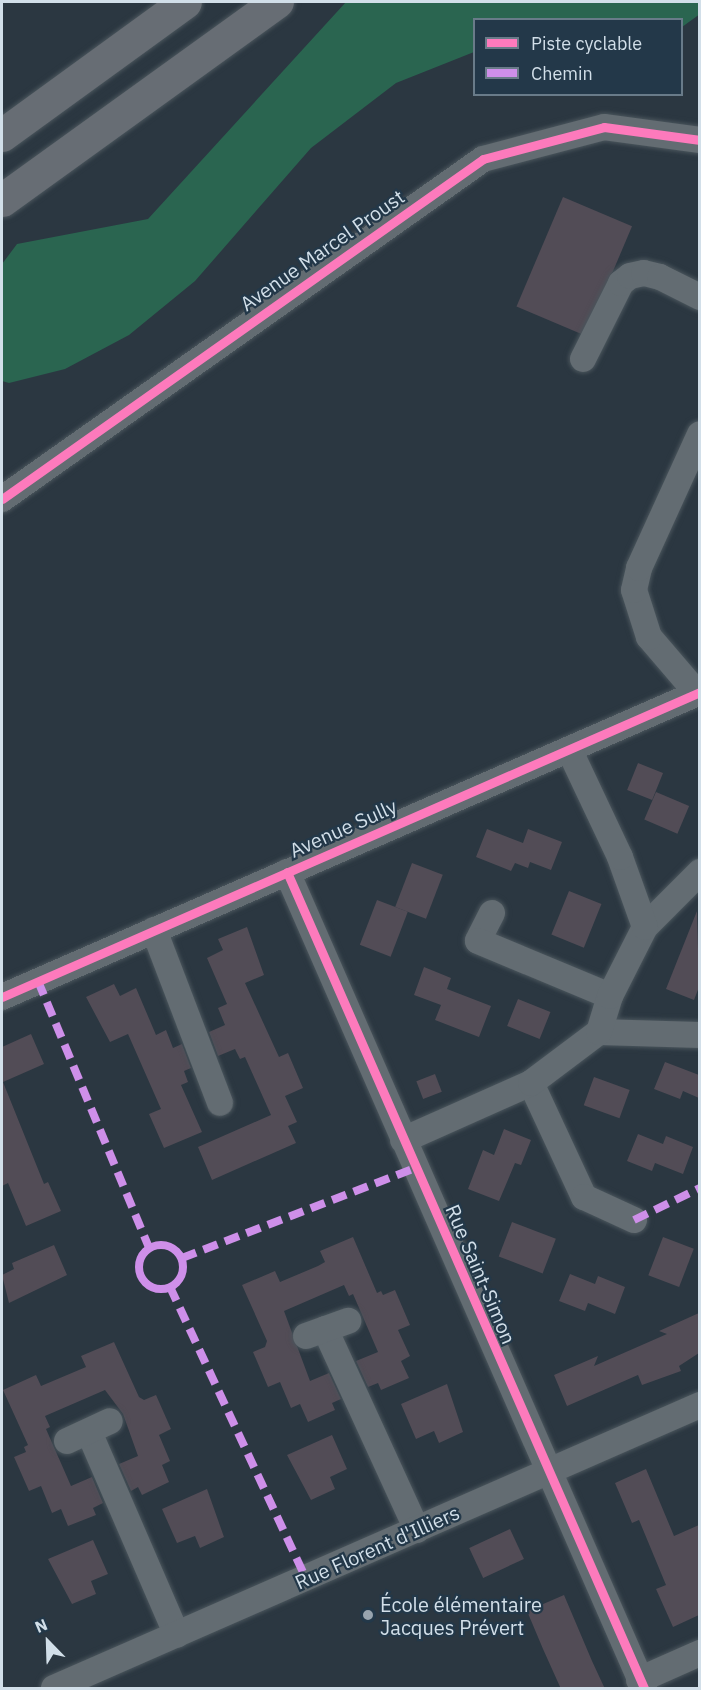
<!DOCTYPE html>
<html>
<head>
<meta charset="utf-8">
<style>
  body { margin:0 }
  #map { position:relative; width:701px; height:1690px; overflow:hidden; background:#2b3741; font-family:"IBM Plex Sans",sans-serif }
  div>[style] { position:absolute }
  .green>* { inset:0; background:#2a6550 }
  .building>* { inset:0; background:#524c56; transform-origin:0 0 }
  .roads { filter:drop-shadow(0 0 2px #4a555c) drop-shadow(0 0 2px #4a555c) }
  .street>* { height:26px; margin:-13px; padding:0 13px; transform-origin:13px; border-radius:13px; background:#636c72 }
  .secondary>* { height:33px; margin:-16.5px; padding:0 16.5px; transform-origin:16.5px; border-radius:16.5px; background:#676d74 }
  .quiet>* { height:8px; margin-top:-4px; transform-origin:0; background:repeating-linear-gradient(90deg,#ce8fe9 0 15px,transparent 0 23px) }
  .quiet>.ring { margin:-4px; padding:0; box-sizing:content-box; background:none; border:8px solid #ce8fe9; border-radius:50% }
  .cycleway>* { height:9px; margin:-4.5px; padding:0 4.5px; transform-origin:4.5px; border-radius:4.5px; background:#fd7abc }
  .dots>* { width:16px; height:16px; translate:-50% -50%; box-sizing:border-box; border:3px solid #233849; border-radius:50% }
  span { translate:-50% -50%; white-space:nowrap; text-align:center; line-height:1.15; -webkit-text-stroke:4.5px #233849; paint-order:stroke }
  .street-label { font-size:20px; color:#d2dfe9 }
  .poi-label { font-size:20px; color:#d2dfe9 }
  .left { translate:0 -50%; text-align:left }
  .frame { position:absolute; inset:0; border:3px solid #d2dfe9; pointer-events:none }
  .legend { position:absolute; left:473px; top:18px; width:210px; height:78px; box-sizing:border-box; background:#233849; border:2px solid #697b89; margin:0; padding:8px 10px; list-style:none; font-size:18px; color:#d2dfe9 }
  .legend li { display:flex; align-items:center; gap:12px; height:30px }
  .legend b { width:30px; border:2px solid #697b89 }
  .north { position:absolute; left:18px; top:1612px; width:60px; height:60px; -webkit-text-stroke:4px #233849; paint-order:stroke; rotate:337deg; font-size:16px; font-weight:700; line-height:24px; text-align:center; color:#d2dfe9 }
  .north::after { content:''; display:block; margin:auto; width:21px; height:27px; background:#d2dfe9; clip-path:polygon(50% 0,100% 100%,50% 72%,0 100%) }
</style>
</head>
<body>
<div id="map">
  <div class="green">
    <i style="clip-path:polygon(346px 2px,699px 2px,700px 14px,682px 27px,682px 20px,474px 20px,474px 52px,396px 83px,311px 148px,195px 281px,129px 335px,65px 369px,9px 383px,2px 381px,2px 264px,17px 244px,148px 219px)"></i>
  </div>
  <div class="building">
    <i style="left:563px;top:197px;width:75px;height:119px;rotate:23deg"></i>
    <i style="left:638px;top:763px;width:27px;height:29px;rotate:22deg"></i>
    <i style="left:656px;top:792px;width:36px;height:30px;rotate:23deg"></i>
    <i style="clip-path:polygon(487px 829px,523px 843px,528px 829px,562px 842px,551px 870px,530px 862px,528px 868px,515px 863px,511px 871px,476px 857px)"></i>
    <i style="left:412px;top:863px;width:33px;height:47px;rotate:21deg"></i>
    <i style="left:569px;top:891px;width:35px;height:47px;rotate:22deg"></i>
    <i style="left:377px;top:900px;width:33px;height:48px;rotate:21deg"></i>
    <i style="clip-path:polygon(697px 911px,699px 987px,694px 1000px,666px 989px)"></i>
    <i style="clip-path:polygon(247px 927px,264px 975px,245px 983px,279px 1057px,288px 1053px,303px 1088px,285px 1096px,297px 1122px,288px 1126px,296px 1143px,212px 1180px,198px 1147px,271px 1115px,245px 1057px,240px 1059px,235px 1049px,218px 1056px,209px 1032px,225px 1025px,218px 1008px,227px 1004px,207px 958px,223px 950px,218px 939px)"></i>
    <i style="clip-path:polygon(424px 967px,451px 978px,447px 989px,491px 1006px,479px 1037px,435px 1020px,441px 1005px,414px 995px)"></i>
    <i style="clip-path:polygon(114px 984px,120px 996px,136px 988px,156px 1035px,166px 1030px,173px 1048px,182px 1044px,191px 1068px,184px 1071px,188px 1082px,181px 1085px,202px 1132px,164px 1148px,149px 1114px,161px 1109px,128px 1034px,110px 1042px,86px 997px)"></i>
    <i style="left:518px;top:999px;width:35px;height:29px;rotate:22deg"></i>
    <i style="clip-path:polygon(31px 1034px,44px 1064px,3px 1082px,44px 1184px,48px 1182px,61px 1211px,26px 1226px,8px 1183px,2px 1186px,2px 1047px)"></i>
    <i style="clip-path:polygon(665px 1062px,699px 1075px,699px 1098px,683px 1091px,680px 1099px,654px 1089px)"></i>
    <i style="left:435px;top:1074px;width:19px;height:20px;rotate:69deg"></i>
    <i style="left:594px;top:1077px;width:38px;height:30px;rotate:20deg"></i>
    <i style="clip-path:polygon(504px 1129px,531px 1140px,521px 1165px,515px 1163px,499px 1201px,468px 1189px,483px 1150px,494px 1155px)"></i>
    <i style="clip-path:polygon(638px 1134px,663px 1144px,666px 1136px,693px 1147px,683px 1174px,655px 1163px,652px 1171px,627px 1161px)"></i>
    <i style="left:512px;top:1222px;width:47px;height:37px;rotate:21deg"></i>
    <i style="clip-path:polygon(353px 1237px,377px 1293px,381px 1291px,383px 1295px,395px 1290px,410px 1325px,398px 1330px,410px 1356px,401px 1361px,409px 1378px,381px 1390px,378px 1383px,368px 1387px,356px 1361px,378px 1352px,353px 1294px,349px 1296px,344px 1285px,284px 1311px,310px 1381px,329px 1373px,341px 1399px,332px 1403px,335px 1410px,308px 1422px,300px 1404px,291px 1408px,280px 1382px,268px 1387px,253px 1352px,265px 1347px,267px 1341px,242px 1285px,275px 1271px,280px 1282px,318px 1266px,325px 1262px,320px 1251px)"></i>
    <i style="left:663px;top:1237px;width:33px;height:41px;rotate:21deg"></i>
    <i style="clip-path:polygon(54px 1245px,67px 1275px,9px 1303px,2px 1275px,14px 1269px,12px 1263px)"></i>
    <i style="clip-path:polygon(570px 1274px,595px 1284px,598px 1276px,625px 1287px,615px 1314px,588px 1303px,585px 1311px,559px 1301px)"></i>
    <i style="clip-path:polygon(699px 1313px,699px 1353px,679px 1366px,681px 1371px,642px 1385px,638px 1375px,567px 1406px,554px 1375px,598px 1356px,594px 1366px,667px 1334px,659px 1331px)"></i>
    <i style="clip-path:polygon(114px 1342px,139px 1397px,144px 1400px,156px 1395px,171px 1429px,159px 1435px,170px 1461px,162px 1465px,169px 1482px,142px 1495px,138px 1487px,131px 1491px,119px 1464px,138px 1456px,123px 1414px,105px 1390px,45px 1416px,50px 1427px,46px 1429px,71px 1486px,92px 1477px,103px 1503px,93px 1508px,96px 1515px,68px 1526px,61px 1509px,52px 1513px,41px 1486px,29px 1491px,14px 1457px,26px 1452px,24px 1447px,28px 1445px,3px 1390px,36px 1375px,41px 1386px,86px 1367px,81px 1356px)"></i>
    <i style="clip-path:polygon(447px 1384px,463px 1432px,439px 1443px,434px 1431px,416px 1439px,401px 1404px)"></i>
    <i style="clip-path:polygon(332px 1435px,347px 1469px,330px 1477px,335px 1489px,311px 1500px,287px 1455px)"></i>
    <i style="clip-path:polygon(646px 1469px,674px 1536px,699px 1525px,699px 1615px,673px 1627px,656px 1589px,666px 1585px,639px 1520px,632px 1523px,615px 1483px)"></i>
    <i style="clip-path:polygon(207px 1489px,224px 1537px,200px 1548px,195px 1536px,177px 1543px,162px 1509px)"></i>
    <i style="left:510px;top:1529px;width:33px;height:45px;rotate:65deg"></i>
    <i style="clip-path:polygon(93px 1540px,108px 1574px,91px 1581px,96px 1594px,72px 1604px,48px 1559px)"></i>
    <i style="clip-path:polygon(564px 1595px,592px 1661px,605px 1689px,561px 1689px,543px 1649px,527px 1611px)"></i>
  </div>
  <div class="roads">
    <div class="street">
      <i style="left:583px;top:359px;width:85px;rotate:-63.4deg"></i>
      <i style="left:621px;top:283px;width:11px;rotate:-38deg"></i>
      <i style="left:630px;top:276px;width:14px;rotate:-12deg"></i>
      <i style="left:644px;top:273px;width:16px;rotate:14deg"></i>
      <i style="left:660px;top:277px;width:45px;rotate:26.6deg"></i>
      <i style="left:2px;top:499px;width:589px;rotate:-35.25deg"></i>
      <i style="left:483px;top:159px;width:125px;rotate:-14.8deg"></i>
      <i style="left:604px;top:127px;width:97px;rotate:7.7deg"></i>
      <i style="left:697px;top:693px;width:74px;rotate:-130.6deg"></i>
      <i style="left:649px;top:637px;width:49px;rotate:-107.7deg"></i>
      <i style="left:634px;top:590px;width:23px;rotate:-77deg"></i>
      <i style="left:639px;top:568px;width:147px;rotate:-65.5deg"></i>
      <i style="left:287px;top:872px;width:891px;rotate:66.37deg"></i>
      <i style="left:492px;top:913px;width:31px;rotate:117deg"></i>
      <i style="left:478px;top:941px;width:143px;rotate:22.6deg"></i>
      <i style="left:645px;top:927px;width:78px;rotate:-45deg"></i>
      <i style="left:154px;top:930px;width:185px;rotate:69.1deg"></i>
      <i style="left:2px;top:997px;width:762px;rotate:-23.6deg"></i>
      <i style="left:599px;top:1032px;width:101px;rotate:1.7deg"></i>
      <i style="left:531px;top:1083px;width:126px;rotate:65.1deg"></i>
      <i style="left:584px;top:1197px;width:55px;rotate:24.7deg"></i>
      <i style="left:403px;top:1140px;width:140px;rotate:-24deg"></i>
      <i style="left:531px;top:1083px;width:85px;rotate:-36.9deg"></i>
      <i style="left:599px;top:1032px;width:38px;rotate:-73deg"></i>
      <i style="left:610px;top:996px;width:77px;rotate:-63.1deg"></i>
      <i style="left:645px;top:927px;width:74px;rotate:-109.7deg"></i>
      <i style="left:620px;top:857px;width:119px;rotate:-115.3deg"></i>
      <i style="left:325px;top:1329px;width:221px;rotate:65.4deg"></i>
      <i style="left:306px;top:1336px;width:45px;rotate:-19.7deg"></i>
      <i style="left:89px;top:1432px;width:221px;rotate:66.6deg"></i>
      <i style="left:67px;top:1441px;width:47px;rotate:-24.9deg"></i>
      <i style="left:639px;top:1680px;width:67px;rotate:-23.9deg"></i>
      <i style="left:54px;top:1688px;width:705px;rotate:-23.66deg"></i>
    </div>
    <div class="secondary">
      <i style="left:2px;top:135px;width:226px;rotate:-36deg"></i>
      <i style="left:2px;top:200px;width:339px;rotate:-35.8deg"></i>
    </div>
  </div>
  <div class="quiet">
    <i style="left:38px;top:981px;width:289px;rotate:67.4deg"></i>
    <i style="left:634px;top:1220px;width:73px;rotate:-25.9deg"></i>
    <i class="ring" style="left:139px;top:1245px;width:36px;height:36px"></i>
    <i style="left:182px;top:1258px;width:250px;rotate:-21.1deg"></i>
    <i style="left:170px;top:1287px;width:321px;rotate:65deg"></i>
  </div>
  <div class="cycleway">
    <i style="left:2px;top:499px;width:589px;rotate:-35.25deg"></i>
    <i style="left:483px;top:159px;width:125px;rotate:-14.8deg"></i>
    <i style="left:604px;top:127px;width:97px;rotate:7.7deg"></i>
    <i style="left:287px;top:872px;width:891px;rotate:66.37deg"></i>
    <i style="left:2px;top:997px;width:762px;rotate:-23.6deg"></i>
  </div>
  <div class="dots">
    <i style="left:368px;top:1615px;background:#98a4ae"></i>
  </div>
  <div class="street-label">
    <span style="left:322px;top:250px;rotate:-35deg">Avenue Marcel Proust</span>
    <span style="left:343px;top:828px;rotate:-24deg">Avenue Sully</span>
    <span style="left:481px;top:1274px;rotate:67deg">Rue Saint-Simon</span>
    <span style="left:377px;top:1547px;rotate:-24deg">Rue Florent d'Illiers</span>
  </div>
  <div class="poi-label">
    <span class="left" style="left:380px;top:1616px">École élémentaire<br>Jacques Prévert</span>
  </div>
  <div class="frame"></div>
  <ul class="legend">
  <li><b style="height:8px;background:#fd7abc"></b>Piste cyclable</li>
  <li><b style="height:8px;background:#ce8fe9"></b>Chemin</li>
  </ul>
  <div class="north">N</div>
</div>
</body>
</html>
